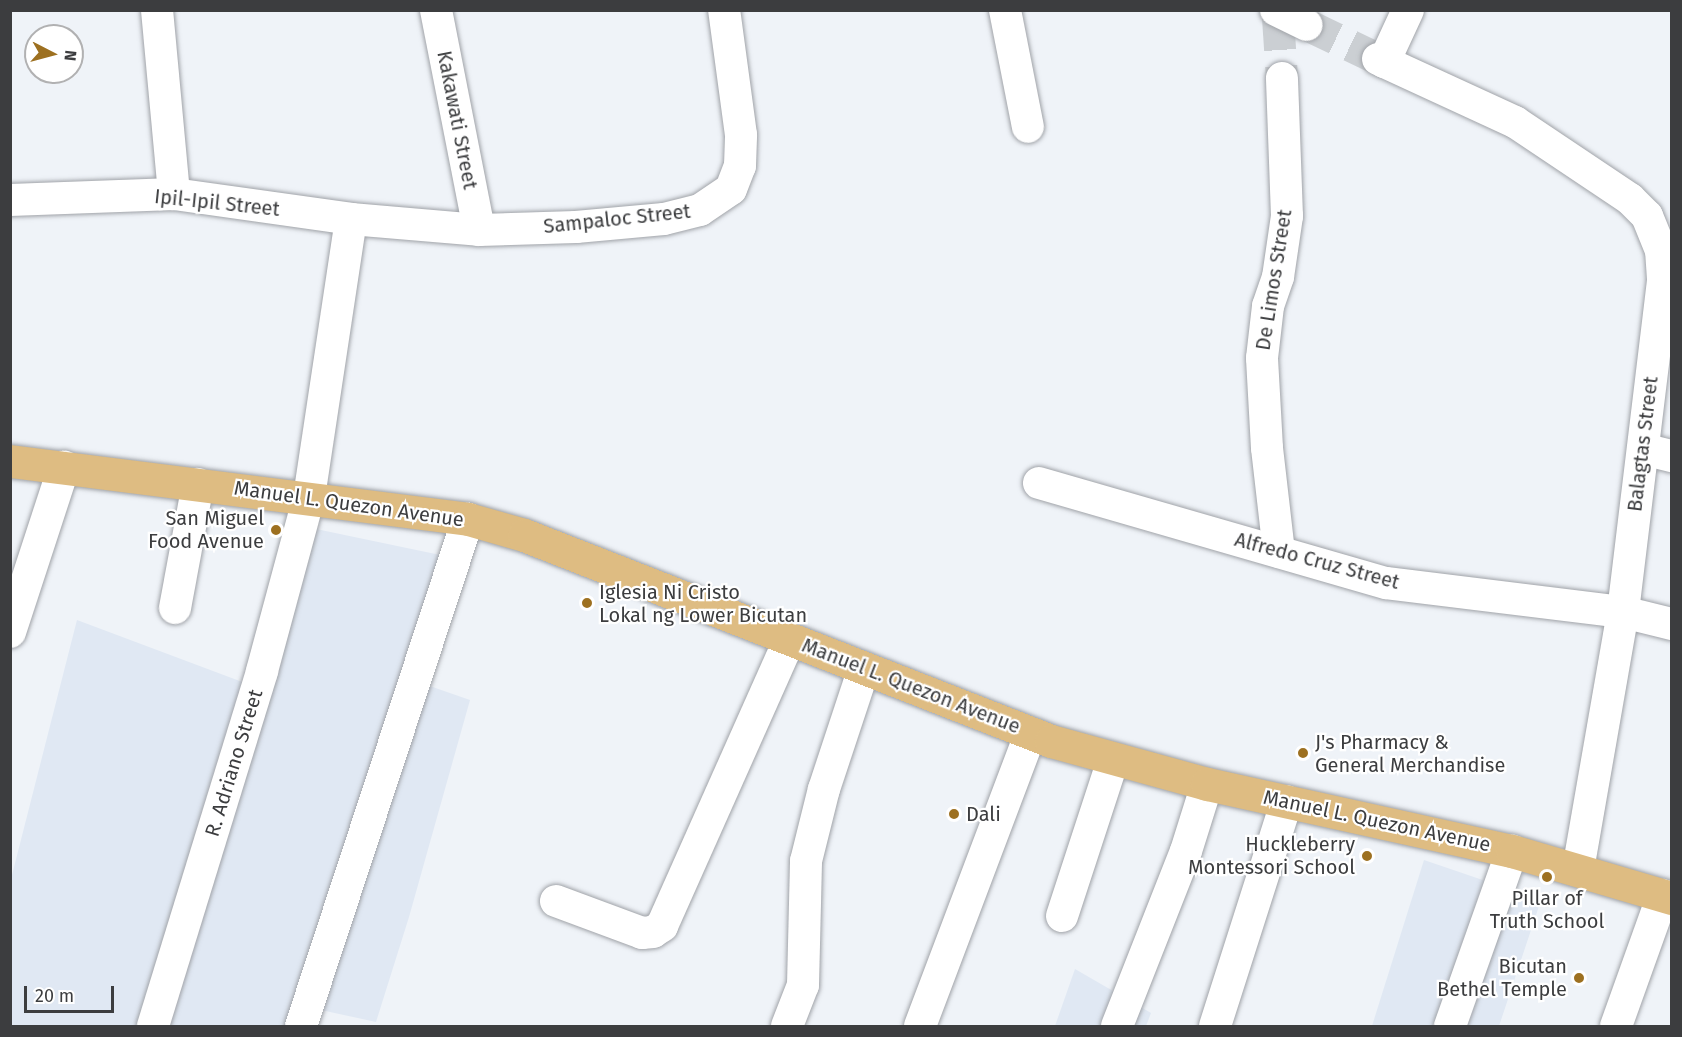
<!DOCTYPE html>
<html>
<head>
<meta charset="utf-8">
<style>
  body { margin:0 }
  #map { position:relative; width:1682px; height:1037px; overflow:hidden; background:#eff3f8; font-family:"Fira Sans",sans-serif }
  div>[style] { position:absolute }
  .built>* { inset:0; background:#e0e8f3 }
  .minor-tunnel>* { height:32px; margin-top:-16px; transform-origin:0; background:repeating-linear-gradient(90deg,#cbcfd3 0 32px,transparent 0 48px) }
  .roads { filter:drop-shadow(0 0 2px #a0a3a8) drop-shadow(0 0 2px #a0a3a8) }
  .minor>* { height:32px; margin:-16px; padding:0 16px; transform-origin:16px; border-radius:16px; background:#fff }
  .major>* { height:33px; margin:-16.5px; padding:0 16.5px; transform-origin:16.5px; border-radius:16.5px; background:#debc82 }
  .dots>* { width:16px; height:16px; translate:-50% -50%; box-sizing:border-box; border:3px solid #fff; border-radius:50% }
  span { translate:-50% -50%; white-space:nowrap; text-align:center; line-height:1.15; -webkit-text-stroke:4.5px #fff; paint-order:stroke }
  .street-label { font-size:20px; color:#3c3d3f }
  .poi-label { font-size:20px; color:#3c3d3f }
  .right { translate:-100% -50%; text-align:right }
  .left { translate:0 -50%; text-align:left }
  .frame { position:absolute; inset:0; border:12px solid #3c3d3f; pointer-events:none }
  .north { position:absolute; left:24px; top:24px; width:60px; height:60px; box-sizing:border-box; background:#fff; border:2px solid #b1b1b2; border-radius:50%; rotate:96deg; font-size:16px; font-weight:700; line-height:24px; text-align:center; color:#3c3d3f }
  .north::after { content:''; display:block; margin:auto; width:21px; height:27px; background:#9d7020; clip-path:polygon(50% 0,100% 100%,50% 72%,0 100%) }
  .scale { position:absolute; left:24px; top:986px; width:90px; height:27px; box-sizing:border-box; border:3px solid #3c3d3f; border-top:0; padding-left:8px; font-size:18px; line-height:21px; white-space:nowrap; color:#3c3d3f; -webkit-text-stroke:4px #fff; paint-order:stroke }
</style>
</head>
<body>
<div id="map">
  <div class="built">
    <i style="clip-path:polygon(316px 529px,469px 561px,424px 684px,470px 700px,409px 917px,376px 1022px,321px 1010px,315px 1026px,166px 1026px)"></i>
    <i style="clip-path:polygon(77px 620px,245px 683px,148px 1026px,11px 1026px,11px 879px)"></i>
    <i style="clip-path:polygon(1424px 860px,1541px 900px,1499px 1026px,1372px 1026px)"></i>
    <i style="clip-path:polygon(1075px 969px,1151px 1013px,1146px 1026px,1055px 1026px)"></i>
  </div>
  <div class="minor-tunnel">
    <i style="left:1278px;top:18px;width:60px;rotate:86.2deg"></i>
    <i style="left:1307px;top:25px;width:79px;rotate:25.6deg"></i>
  </div>
  <div class="roads">
    <div class="minor">
      <i style="left:157px;top:10px;width:185px;rotate:84.7deg"></i>
      <i style="left:436px;top:10px;width:224px;rotate:78.9deg"></i>
      <i style="left:1005px;top:10px;width:119px;rotate:78.9deg"></i>
      <i style="left:1276px;top:10px;width:34px;rotate:26deg"></i>
      <i style="left:1378px;top:59px;width:151px;rotate:24.7deg"></i>
      <i style="left:1515px;top:122px;width:138px;rotate:33.8deg"></i>
      <i style="left:1630px;top:199px;width:24px;rotate:45deg"></i>
      <i style="left:1647px;top:216px;width:37px;rotate:68deg"></i>
      <i style="left:1661px;top:250px;width:31px;rotate:86deg"></i>
      <i style="left:1663px;top:281px;width:333px;rotate:96.9deg"></i>
      <i style="left:1623px;top:612px;width:262px;rotate:99.9deg"></i>
      <i style="left:1384px;top:62px;width:57px;rotate:-65.2deg"></i>
      <i style="left:10px;top:200px;width:164px;rotate:-2.1deg"></i>
      <i style="left:174px;top:194px;width:179px;rotate:8deg"></i>
      <i style="left:351px;top:219px;width:128px;rotate:4.9deg"></i>
      <i style="left:479px;top:230px;width:97px;rotate:-1.8deg"></i>
      <i style="left:576px;top:227px;width:88px;rotate:-5.2deg"></i>
      <i style="left:664px;top:219px;width:37px;rotate:-14deg"></i>
      <i style="left:700px;top:210px;width:37px;rotate:-34deg"></i>
      <i style="left:731px;top:189px;width:25px;rotate:-69deg"></i>
      <i style="left:740px;top:166px;width:31px;rotate:-88deg"></i>
      <i style="left:741px;top:135px;width:126px;rotate:-97.7deg"></i>
      <i style="left:1643px;top:449px;width:30px;rotate:14deg"></i>
      <i style="left:1039px;top:483px;width:361px;rotate:16.1deg"></i>
      <i style="left:1386px;top:583px;width:239px;rotate:7deg"></i>
      <i style="left:1623px;top:612px;width:50px;rotate:13.8deg"></i>
      <i style="left:1279px;top:552px;width:105px;rotate:-96.6deg"></i>
      <i style="left:1267px;top:448px;width:90px;rotate:-93.2deg"></i>
      <i style="left:1262px;top:358px;width:52px;rotate:-83.4deg"></i>
      <i style="left:1268px;top:306px;width:31px;rotate:-71deg"></i>
      <i style="left:1278px;top:277px;width:62px;rotate:-81.6deg"></i>
      <i style="left:1287px;top:216px;width:138px;rotate:-92.1deg"></i>
      <i style="left:175px;top:608px;width:126px;rotate:-79.5deg"></i>
      <i style="left:10px;top:632px;width:174px;rotate:-71.9deg"></i>
      <i style="left:556px;top:901px;width:92px;rotate:20.4deg"></i>
      <i style="left:642px;top:933px;width:11px;rotate:-5deg"></i>
      <i style="left:653px;top:932px;width:11px;rotate:-34deg"></i>
      <i style="left:662px;top:926px;width:314px;rotate:-66deg"></i>
      <i style="left:1062px;top:916px;width:164px;rotate:-71.9deg"></i>
      <i style="left:153px;top:1026px;width:371px;rotate:-72.9deg"></i>
      <i style="left:262px;top:671px;width:180px;rotate:-74.9deg"></i>
      <i style="left:309px;top:497px;width:281px;rotate:-81.4deg"></i>
      <i style="left:301px;top:1026px;width:534px;rotate:-71.77deg"></i>
      <i style="left:787px;top:1026px;width:44px;rotate:-68.7deg"></i>
      <i style="left:803px;top:985px;width:124px;rotate:-88.6deg"></i>
      <i style="left:806px;top:861px;width:74px;rotate:-76deg"></i>
      <i style="left:824px;top:789px;width:127px;rotate:-71.7deg"></i>
      <i style="left:920px;top:1026px;width:313px;rotate:-69.3deg"></i>
      <i style="left:1117px;top:1026px;width:188px;rotate:-68.5deg"></i>
      <i style="left:1186px;top:851px;width:70px;rotate:-72.6deg"></i>
      <i style="left:1215px;top:1026px;width:236px;rotate:-72.3deg"></i>
      <i style="left:1450px;top:1026px;width:186px;rotate:-70.5deg"></i>
      <i style="left:1616px;top:1026px;width:139px;rotate:-70.3deg"></i>
    </div>
    <div class="major">
      <i style="left:10px;top:461px;width:462px;rotate:7.2deg"></i>
      <i style="left:468px;top:519px;width:58px;rotate:15.9deg"></i>
      <i style="left:524px;top:535px;width:566px;rotate:21.35deg"></i>
      <i style="left:1051px;top:741px;width:162px;rotate:15.4deg"></i>
      <i style="left:1207px;top:784px;width:312px;rotate:12.4deg"></i>
      <i style="left:1512px;top:851px;width:167px;rotate:16.4deg"></i>
    </div>
  </div>
  <div class="dots">
    <i style="left:276px;top:530px;background:#9d7020"></i>
    <i style="left:587px;top:603px;background:#9d7020"></i>
    <i style="left:1303px;top:753px;background:#9d7020"></i>
    <i style="left:954px;top:814px;background:#9d7020"></i>
    <i style="left:1367px;top:856px;background:#9d7020"></i>
    <i style="left:1547px;top:877px;background:#9d7020"></i>
    <i style="left:1579px;top:978px;background:#9d7020"></i>
  </div>
  <div class="street-label">
    <span style="left:457px;top:120px;rotate:79deg">Kakawati Street</span>
    <span style="left:217px;top:203px;rotate:6deg">Ipil-Ipil Street</span>
    <span style="left:617px;top:219px;rotate:-6deg">Sampaloc Street</span>
    <span style="left:1274px;top:280px;rotate:-81deg">De Limos Street</span>
    <span style="left:1643px;top:444px;rotate:-83deg">Balagtas Street</span>
    <span style="left:349px;top:504px;rotate:8deg">Manuel L. Quezon Avenue</span>
    <span style="left:1317px;top:561px;rotate:15deg">Alfredo Cruz Street</span>
    <span style="left:911px;top:686px;rotate:21deg">Manuel L. Quezon Avenue</span>
    <span style="left:234px;top:763px;rotate:-73deg">R. Adriano Street</span>
    <span style="left:1377px;top:821px;rotate:12deg">Manuel L. Quezon Avenue</span>
  </div>
  <div class="poi-label">
    <span class="right" style="left:264px;top:530px">San Miguel<br>Food Avenue</span>
    <span class="left" style="left:599px;top:604px">Iglesia Ni Cristo<br>Lokal ng Lower Bicutan</span>
    <span class="left" style="left:1315px;top:754px">J's Pharmacy &amp;<br>General Merchandise</span>
    <span class="left" style="left:966px;top:814px">Dali</span>
    <span class="right" style="left:1355px;top:856px">Huckleberry<br>Montessori School</span>
    <span style="left:1547px;top:910px">Pillar of<br>Truth School</span>
    <span class="right" style="left:1567px;top:978px">Bicutan<br>Bethel Temple</span>
  </div>
  <div class="frame"></div>
  <div class="north">N</div>
  <div class="scale">20 m</div>
</div>
</body>
</html>
